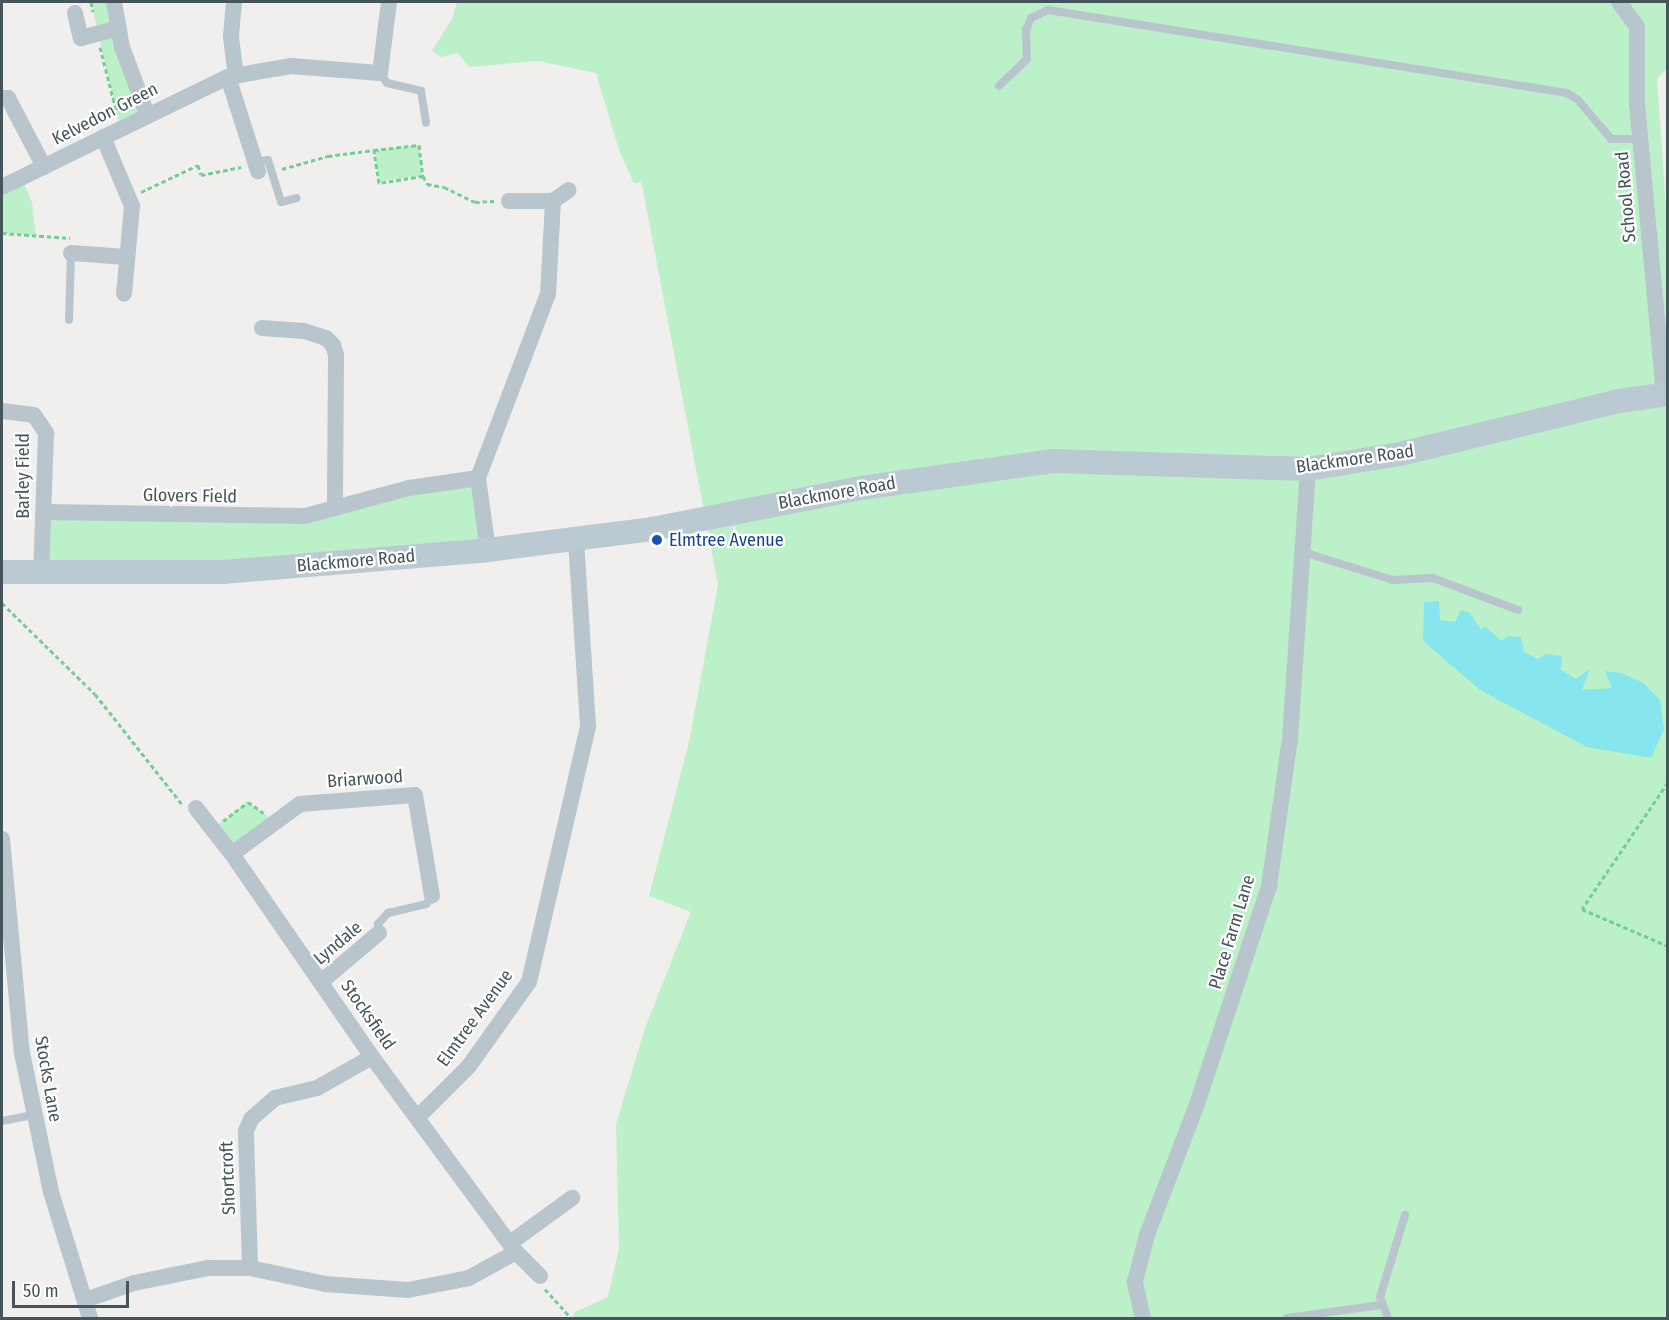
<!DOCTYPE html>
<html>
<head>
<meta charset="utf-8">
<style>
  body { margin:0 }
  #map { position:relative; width:1669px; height:1320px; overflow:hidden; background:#f1eeee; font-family:"Fira Sans Condensed",sans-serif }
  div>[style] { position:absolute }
  .green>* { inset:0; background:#bbf0c9; transform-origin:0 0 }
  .water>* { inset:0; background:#87e5ed }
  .path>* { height:3px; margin-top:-1.5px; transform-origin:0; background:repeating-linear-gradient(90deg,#73ce95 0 4.5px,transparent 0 7.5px) }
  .lane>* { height:8px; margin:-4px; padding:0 4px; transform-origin:4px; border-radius:4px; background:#b9c5cc }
  .street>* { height:16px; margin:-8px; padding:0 8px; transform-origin:8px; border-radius:8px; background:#b9c5cc }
  .secondary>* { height:24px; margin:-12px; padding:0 12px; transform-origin:12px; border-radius:12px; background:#bbc9d3 }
  .dots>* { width:16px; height:16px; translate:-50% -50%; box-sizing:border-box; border:3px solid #fff; border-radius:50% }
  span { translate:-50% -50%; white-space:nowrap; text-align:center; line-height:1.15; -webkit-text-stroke:4.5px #fff; paint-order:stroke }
  .street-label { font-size:18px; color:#46545c }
  .transit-label { font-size:18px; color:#164399 }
  .left { translate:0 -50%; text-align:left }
  .frame { position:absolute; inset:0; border:3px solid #46545c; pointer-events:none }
  .scale { position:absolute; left:12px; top:1281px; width:117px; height:27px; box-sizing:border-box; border:3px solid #46545c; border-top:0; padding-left:8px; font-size:18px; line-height:21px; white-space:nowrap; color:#46545c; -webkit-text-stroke:4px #fff; paint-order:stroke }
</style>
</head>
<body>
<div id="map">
  <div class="green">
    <i style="clip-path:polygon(91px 2px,114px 2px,147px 114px,120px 127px)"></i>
    <i style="clip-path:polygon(457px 2px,1667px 2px,1667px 69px,1657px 78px,1668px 238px,1667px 1318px,572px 1318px,575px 1312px,608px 1297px,619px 1248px,616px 1124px,645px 1028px,691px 912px,649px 896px,689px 742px,718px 585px,643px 190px,641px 182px,634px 183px,619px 150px,596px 73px,538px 61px,469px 67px,458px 53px,441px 57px,432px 51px,453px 17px)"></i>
    <i style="left:419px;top:145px;width:31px;height:45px;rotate:83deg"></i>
    <i style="clip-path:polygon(21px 177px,32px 202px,36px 235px,2px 233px,2px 187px)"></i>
    <i style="clip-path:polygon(478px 478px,488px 550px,41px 574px,44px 512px,267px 516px)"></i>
    <i style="clip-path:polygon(248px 802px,274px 821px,232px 854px,212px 829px)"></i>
  </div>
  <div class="water">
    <i style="clip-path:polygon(1439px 601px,1440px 620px,1455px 622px,1461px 610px,1470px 613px,1481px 630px,1485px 626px,1501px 641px,1509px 636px,1521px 637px,1524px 652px,1538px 659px,1546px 654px,1562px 656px,1561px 670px,1576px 679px,1590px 669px,1582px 690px,1612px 688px,1605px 671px,1622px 673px,1643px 683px,1660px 700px,1664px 729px,1651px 758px,1587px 747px,1480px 690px,1423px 641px,1424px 602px)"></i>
  </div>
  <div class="path">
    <i style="left:91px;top:2px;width:10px;rotate:79deg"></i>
    <i style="left:100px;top:47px;width:69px;rotate:75.8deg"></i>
    <i style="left:282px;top:169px;width:48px;rotate:-15.8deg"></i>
    <i style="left:328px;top:156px;width:46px;rotate:-7.4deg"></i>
    <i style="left:374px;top:150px;width:45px;rotate:-6.3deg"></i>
    <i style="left:419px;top:145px;width:31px;rotate:83deg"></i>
    <i style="left:423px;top:176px;width:45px;rotate:171deg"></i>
    <i style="left:379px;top:183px;width:33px;rotate:-99deg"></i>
    <i style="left:423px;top:176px;width:9px;rotate:63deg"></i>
    <i style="left:427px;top:184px;width:17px;rotate:10deg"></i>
    <i style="left:444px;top:187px;width:34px;rotate:26deg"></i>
    <i style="left:475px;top:202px;width:19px;rotate:-3deg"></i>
    <i style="left:141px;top:192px;width:63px;rotate:-25.3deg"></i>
    <i style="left:198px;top:165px;width:10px;rotate:73deg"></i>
    <i style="left:201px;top:175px;width:41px;rotate:-11.3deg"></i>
    <i style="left:2px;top:233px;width:68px;rotate:4.2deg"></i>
    <i style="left:2px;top:603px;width:130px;rotate:44.4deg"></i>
    <i style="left:95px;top:694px;width:140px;rotate:51.7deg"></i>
    <i style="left:1668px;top:782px;width:153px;rotate:124.1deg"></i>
    <i style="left:1582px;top:909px;width:94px;rotate:23.3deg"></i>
    <i style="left:223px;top:821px;width:31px;rotate:-37deg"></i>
    <i style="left:248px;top:802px;width:19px;rotate:35deg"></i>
    <i style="left:545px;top:1289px;width:39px;rotate:48deg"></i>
  </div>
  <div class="lane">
    <i style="left:380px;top:73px;width:12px;rotate:55deg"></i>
    <i style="left:387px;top:83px;width:35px;rotate:13deg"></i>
    <i style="left:421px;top:91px;width:32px;rotate:81deg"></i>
    <i style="left:999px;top:86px;width:39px;rotate:-44deg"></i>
    <i style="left:1027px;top:59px;width:29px;rotate:-92deg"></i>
    <i style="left:1026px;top:30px;width:13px;rotate:-67deg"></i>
    <i style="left:1031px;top:18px;width:19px;rotate:-25deg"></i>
    <i style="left:1048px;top:10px;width:526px;rotate:9.09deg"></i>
    <i style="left:1567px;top:93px;width:13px;rotate:32deg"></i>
    <i style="left:1578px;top:100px;width:51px;rotate:49.8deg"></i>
    <i style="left:1611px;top:139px;width:29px"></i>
    <i style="left:255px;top:162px;width:13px;rotate:-9deg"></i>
    <i style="left:268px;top:160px;width:44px;rotate:72.8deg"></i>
    <i style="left:281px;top:202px;width:16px;rotate:-14deg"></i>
    <i style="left:69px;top:320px;width:67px;rotate:-88.3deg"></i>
    <i style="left:1303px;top:552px;width:94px;rotate:17.3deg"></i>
    <i style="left:1393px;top:580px;width:40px;rotate:-2.9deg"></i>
    <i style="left:1433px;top:578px;width:91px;rotate:20.6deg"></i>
    <i style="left:379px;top:933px;width:9px;rotate:-96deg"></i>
    <i style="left:378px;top:924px;width:15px;rotate:-48deg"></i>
    <i style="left:388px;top:913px;width:39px;rotate:-13deg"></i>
    <i style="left:426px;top:904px;width:10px;rotate:-53deg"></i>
    <i style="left:2px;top:1121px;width:33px;rotate:-11deg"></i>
    <i style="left:1287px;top:1318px;width:95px;rotate:-7.9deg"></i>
    <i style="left:1388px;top:1318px;width:22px;rotate:-111deg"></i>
    <i style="left:1380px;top:1297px;width:86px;rotate:-73deg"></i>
  </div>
  <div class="street">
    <i style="left:114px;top:2px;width:46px;rotate:79.9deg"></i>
    <i style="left:122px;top:47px;width:72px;rotate:69.5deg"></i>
    <i style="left:234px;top:2px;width:35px;rotate:95deg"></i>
    <i style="left:231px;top:37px;width:39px;rotate:83deg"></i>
    <i style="left:1619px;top:2px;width:31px;rotate:54deg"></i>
    <i style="left:1637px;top:27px;width:77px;rotate:90deg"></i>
    <i style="left:1637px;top:104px;width:291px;rotate:84.7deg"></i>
    <i style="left:75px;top:13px;width:26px;rotate:77deg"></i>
    <i style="left:81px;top:38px;width:39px;rotate:-15deg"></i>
    <i style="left:228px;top:77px;width:99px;rotate:72.3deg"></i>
    <i style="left:2px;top:98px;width:6px"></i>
    <i style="left:8px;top:98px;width:78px;rotate:62.4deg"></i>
    <i style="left:103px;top:137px;width:75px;rotate:67.2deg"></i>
    <i style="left:132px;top:206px;width:88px;rotate:95.2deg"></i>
    <i style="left:2px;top:187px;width:251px;rotate:-26deg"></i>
    <i style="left:228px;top:77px;width:64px;rotate:-9.9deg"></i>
    <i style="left:291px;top:66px;width:89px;rotate:4.5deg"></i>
    <i style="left:380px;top:73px;width:72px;rotate:-82.8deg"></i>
    <i style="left:553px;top:201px;width:19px;rotate:-35deg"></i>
    <i style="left:71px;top:253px;width:56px;rotate:4.1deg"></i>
    <i style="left:262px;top:328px;width:42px;rotate:4.1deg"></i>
    <i style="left:304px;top:331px;width:23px;rotate:18deg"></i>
    <i style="left:326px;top:338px;width:10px;rotate:45deg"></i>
    <i style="left:333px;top:345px;width:10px;rotate:73deg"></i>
    <i style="left:336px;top:355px;width:153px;rotate:90.4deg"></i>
    <i style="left:2px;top:411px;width:32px;rotate:7deg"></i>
    <i style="left:34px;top:415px;width:22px;rotate:56deg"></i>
    <i style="left:46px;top:433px;width:141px;rotate:92deg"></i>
    <i style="left:478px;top:478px;width:197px;rotate:-69.2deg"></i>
    <i style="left:548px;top:294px;width:93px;rotate:-86.9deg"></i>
    <i style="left:553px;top:201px;width:44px;rotate:180deg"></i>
    <i style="left:44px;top:512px;width:261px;rotate:0.9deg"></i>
    <i style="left:305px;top:516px;width:108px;rotate:-15.1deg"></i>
    <i style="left:409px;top:488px;width:70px;rotate:-8.2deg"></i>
    <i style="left:478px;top:478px;width:73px;rotate:82.1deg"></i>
    <i style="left:196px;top:808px;width:58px;rotate:52deg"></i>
    <i style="left:232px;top:854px;width:247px;rotate:55.4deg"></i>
    <i style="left:372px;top:1057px;width:242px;rotate:53.6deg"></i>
    <i style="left:516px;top:1252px;width:34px;rotate:45deg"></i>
    <i style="left:2px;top:839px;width:215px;rotate:84.7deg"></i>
    <i style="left:22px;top:1053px;width:142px;rotate:78.2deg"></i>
    <i style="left:51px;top:1192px;width:132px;rotate:72.8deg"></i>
    <i style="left:232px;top:854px;width:84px;rotate:-36.3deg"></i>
    <i style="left:300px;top:804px;width:115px;rotate:-4.5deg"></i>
    <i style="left:415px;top:795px;width:102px;rotate:80.4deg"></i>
    <i style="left:321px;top:982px;width:76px;rotate:-40.2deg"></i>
    <i style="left:419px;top:1116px;width:71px;rotate:-45deg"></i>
    <i style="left:469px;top:1066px;width:103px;rotate:-54.5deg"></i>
    <i style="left:529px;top:982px;width:263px;rotate:-77deg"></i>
    <i style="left:588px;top:726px;width:186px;rotate:-93.7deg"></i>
    <i style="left:510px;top:1243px;width:77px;rotate:-36deg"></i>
    <i style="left:250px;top:1268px;width:137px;rotate:-91.7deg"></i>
    <i style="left:246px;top:1131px;width:13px;rotate:-67deg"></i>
    <i style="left:251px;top:1119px;width:32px;rotate:-41deg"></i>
    <i style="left:275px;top:1098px;width:43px;rotate:-13.4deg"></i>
    <i style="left:317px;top:1088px;width:63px;rotate:-29.4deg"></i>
    <i style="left:85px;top:1300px;width:52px;rotate:-19.1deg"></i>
    <i style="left:134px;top:1283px;width:76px;rotate:-11.5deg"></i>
    <i style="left:208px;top:1268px;width:42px"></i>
    <i style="left:250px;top:1268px;width:77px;rotate:12deg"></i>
    <i style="left:325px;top:1284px;width:83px;rotate:4.1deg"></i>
    <i style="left:408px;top:1290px;width:62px;rotate:-11.1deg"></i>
    <i style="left:469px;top:1278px;width:54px;rotate:-29deg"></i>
    <i style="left:1143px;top:1318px;width:37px;rotate:-103deg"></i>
    <i style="left:1135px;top:1282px;width:49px;rotate:-75.7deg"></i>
    <i style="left:1147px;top:1235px;width:137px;rotate:-69.1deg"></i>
    <i style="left:1196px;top:1107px;width:233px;rotate:-71.7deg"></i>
    <i style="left:1269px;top:886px;width:148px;rotate:-81.9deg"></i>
    <i style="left:1290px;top:739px;width:271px;rotate:-86.2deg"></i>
  </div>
  <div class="secondary">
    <i style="left:2px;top:572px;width:221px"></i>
    <i style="left:223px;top:572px;width:266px;rotate:-4.7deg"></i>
    <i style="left:488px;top:550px;width:165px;rotate:-7.3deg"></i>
    <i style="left:652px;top:529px;width:213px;rotate:-11.1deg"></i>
    <i style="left:861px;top:488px;width:194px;rotate:-8deg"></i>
    <i style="left:1053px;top:461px;width:255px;rotate:1.8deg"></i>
    <i style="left:1308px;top:469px;width:93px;rotate:-9.3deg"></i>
    <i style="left:1400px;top:454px;width:225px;rotate:-13.6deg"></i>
    <i style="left:1619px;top:401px;width:49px;rotate:-8.1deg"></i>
  </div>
  <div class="dots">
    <i style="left:657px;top:540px;background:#1a4fb4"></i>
  </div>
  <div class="street-label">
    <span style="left:105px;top:114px;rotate:-27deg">Kelvedon Green</span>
    <span style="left:1626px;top:197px;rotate:-95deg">School Road</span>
    <span style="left:1355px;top:459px;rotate:-8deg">Blackmore Road</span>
    <span style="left:23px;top:476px;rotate:-90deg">Barley Field</span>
    <span style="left:837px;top:493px;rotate:-10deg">Blackmore Road</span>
    <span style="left:190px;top:496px;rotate:1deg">Glovers Field</span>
    <span style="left:356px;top:561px;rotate:-5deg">Blackmore Road</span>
    <span style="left:365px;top:779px;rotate:-4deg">Briarwood</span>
    <span style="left:1232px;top:932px;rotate:-73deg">Place Farm Lane</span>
    <span style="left:338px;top:943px;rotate:-40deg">Lyndale</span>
    <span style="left:368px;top:1015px;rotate:55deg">Stocksfield</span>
    <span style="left:475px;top:1018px;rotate:-54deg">Elmtree Avenue</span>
    <span style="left:48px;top:1079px;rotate:80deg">Stocks Lane</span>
    <span style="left:228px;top:1178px;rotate:-92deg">Shortcroft</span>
  </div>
  <div class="transit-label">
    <span class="left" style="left:669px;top:540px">Elmtree Avenue</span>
  </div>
  <div class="frame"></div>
  <div class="scale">50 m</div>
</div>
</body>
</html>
